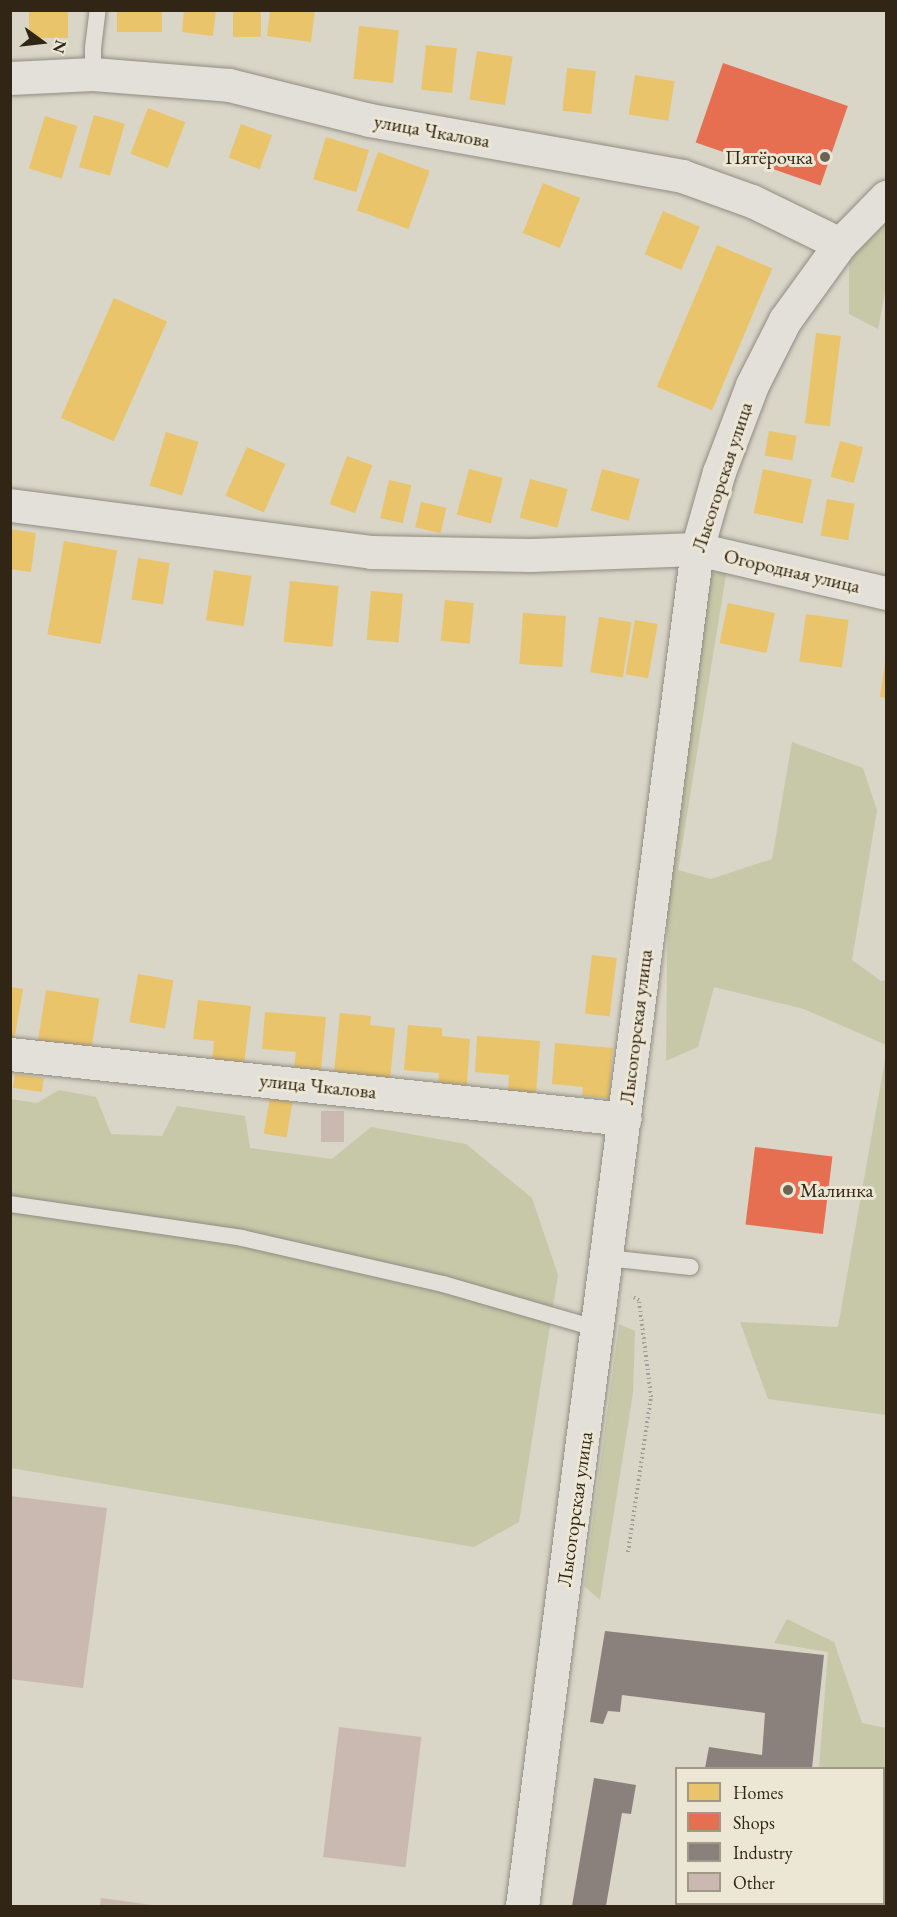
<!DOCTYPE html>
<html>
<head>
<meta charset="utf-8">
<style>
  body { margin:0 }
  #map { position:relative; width:897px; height:1917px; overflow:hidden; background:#d9d5c7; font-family:"EB Garamond",serif }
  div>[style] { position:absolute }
  .green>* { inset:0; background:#c7c8a8 }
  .homes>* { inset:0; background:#e9c46a; transform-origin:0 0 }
  .shops>* { inset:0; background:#e76f51; transform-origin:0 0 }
  .industry>* { inset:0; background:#8a817c; transform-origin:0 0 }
  .building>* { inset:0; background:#c9b9b0; transform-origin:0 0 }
  .path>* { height:4px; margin-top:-2px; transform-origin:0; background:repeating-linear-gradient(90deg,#a39f98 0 1.5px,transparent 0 4.5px) }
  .roads { filter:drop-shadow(0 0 2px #908c82) drop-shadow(0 0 2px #908c82) }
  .lane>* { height:16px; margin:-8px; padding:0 8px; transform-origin:8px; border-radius:8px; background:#e3e0d9 }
  .street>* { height:33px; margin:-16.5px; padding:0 16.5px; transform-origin:16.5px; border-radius:16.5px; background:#e3e0d9 }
  .secondary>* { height:33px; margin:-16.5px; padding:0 16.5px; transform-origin:16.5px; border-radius:16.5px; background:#e3e0d9 }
  .dots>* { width:16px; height:16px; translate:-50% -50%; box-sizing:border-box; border:3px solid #ece6d5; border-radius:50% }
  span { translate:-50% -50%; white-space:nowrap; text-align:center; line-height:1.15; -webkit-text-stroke:6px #ece6d5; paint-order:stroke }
  .street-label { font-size:20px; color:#312515 }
  .poi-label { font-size:20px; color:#312515 }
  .right { translate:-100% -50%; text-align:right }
  .left { translate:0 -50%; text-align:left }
  .frame { position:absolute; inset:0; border:12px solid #312515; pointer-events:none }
  .legend { position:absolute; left:675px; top:1767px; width:210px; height:138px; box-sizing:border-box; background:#ece6d5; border:2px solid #a19988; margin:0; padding:8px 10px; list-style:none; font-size:18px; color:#312515 }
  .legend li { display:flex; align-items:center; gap:12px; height:30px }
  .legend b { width:30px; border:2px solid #a19988 }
  .north { position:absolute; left:12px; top:12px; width:60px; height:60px; -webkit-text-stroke:4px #ece6d5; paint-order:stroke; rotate:105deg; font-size:16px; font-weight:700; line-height:24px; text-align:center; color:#312515 }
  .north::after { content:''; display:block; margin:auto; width:21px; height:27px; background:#312515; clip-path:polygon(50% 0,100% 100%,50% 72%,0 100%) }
</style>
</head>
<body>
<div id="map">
  <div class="green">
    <i style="clip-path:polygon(886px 213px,886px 287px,878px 329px,849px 314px,849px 254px)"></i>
    <i style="clip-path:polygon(727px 569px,678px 870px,711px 879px,772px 859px,792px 742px,863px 768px,877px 810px,852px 960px,881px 981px,886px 980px,886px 1045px,804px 1009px,714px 987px,698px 1047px,666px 1061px,668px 866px,708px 575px)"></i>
    <i style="clip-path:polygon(886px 1054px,886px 1415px,768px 1399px,740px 1322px,838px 1327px)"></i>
    <i style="clip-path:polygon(59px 1090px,96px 1097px,111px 1134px,162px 1136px,177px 1106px,245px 1116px,250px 1148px,332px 1159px,371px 1127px,466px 1144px,532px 1198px,558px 1275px,519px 1522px,474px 1547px,11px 1468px,10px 1099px,37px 1103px)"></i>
    <i style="clip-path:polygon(619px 1324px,635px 1331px,633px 1393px,600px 1600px,584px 1586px)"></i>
    <i style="clip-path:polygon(787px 1619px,834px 1642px,862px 1723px,886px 1728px,886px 1832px,884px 1831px,884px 1768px,819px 1768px,828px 1652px,774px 1643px)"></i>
  </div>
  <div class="homes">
    <i style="left:29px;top:10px;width:39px;height:28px"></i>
    <i style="left:117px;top:10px;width:45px;height:22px"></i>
    <i style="clip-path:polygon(184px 10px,216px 10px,213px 36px,182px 32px)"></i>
    <i style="left:233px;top:10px;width:28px;height:27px"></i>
    <i style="clip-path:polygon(270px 10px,315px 10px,311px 42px,267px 36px)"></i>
    <i style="left:359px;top:26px;width:40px;height:53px;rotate:6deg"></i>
    <i style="left:426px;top:45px;width:31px;height:45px;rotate:6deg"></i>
    <i style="left:477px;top:51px;width:36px;height:49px;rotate:9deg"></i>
    <i style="left:567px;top:68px;width:29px;height:43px;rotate:6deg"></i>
    <i style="left:635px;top:75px;width:40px;height:40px;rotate:9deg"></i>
    <i style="left:148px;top:108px;width:40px;height:49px;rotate:21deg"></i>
    <i style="left:94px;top:115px;width:32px;height:54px;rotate:16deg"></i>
    <i style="left:45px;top:116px;width:34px;height:55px;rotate:17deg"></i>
    <i style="left:241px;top:124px;width:33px;height:36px;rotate:20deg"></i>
    <i style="left:326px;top:137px;width:45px;height:44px;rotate:17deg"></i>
    <i style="left:378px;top:152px;width:55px;height:62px;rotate:20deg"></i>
    <i style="left:543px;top:183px;width:40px;height:54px;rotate:22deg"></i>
    <i style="left:663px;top:211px;width:40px;height:47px;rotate:23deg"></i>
    <i style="left:717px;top:245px;width:60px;height:154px;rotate:23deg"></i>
    <i style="left:114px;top:298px;width:58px;height:131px;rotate:24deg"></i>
    <i style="left:816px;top:333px;width:25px;height:91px;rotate:7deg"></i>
    <i style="left:769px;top:431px;width:28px;height:25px;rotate:10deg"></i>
    <i style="left:166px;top:432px;width:34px;height:56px;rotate:17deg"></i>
    <i style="left:840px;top:441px;width:24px;height:37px;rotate:15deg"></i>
    <i style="left:247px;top:447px;width:42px;height:53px;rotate:24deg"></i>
    <i style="left:347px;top:456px;width:27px;height:51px;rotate:20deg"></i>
    <i style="left:469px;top:469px;width:35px;height:47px;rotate:15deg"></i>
    <i style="left:602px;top:469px;width:39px;height:43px;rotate:15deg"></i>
    <i style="left:763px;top:469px;width:50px;height:45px;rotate:12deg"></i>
    <i style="left:530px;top:479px;width:39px;height:40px;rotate:15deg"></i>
    <i style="left:389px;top:480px;width:23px;height:39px;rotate:13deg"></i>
    <i style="left:827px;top:499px;width:28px;height:37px;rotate:10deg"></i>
    <i style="left:421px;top:502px;width:26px;height:26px;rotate:13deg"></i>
    <i style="clip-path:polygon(10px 529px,36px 533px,31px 572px,10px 569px)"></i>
    <i style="left:64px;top:541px;width:54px;height:95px;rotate:10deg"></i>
    <i style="left:138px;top:558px;width:32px;height:42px;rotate:9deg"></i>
    <i style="left:214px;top:570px;width:38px;height:51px;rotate:9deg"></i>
    <i style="left:290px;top:581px;width:49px;height:61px;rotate:6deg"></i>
    <i style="left:371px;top:591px;width:32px;height:49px;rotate:5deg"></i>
    <i style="left:445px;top:600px;width:29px;height:41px;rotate:6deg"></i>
    <i style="left:728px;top:603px;width:48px;height:41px;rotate:12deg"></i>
    <i style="left:523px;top:613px;width:43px;height:51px;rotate:4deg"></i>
    <i style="left:806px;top:614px;width:43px;height:48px;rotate:8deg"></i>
    <i style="left:599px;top:617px;width:33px;height:56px;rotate:9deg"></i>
    <i style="left:635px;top:620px;width:23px;height:55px;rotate:10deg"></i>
    <i style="clip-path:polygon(885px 662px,886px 662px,886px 698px,880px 697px)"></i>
    <i style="left:592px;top:955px;width:25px;height:59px;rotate:7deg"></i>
    <i style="left:138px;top:974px;width:36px;height:49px;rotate:10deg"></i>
    <i style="clip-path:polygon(10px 987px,23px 989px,14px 1041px,10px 1041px)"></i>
    <i style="left:46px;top:990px;width:54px;height:54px;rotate:9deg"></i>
    <i style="clip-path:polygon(198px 1000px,251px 1006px,244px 1065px,212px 1061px,214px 1041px,193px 1039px)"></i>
    <i style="clip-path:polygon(265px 1012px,326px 1017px,321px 1070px,294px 1068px,296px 1052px,262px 1049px)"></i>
    <i style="clip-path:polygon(340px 1013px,371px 1016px,370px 1025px,395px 1028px,390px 1080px,333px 1082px)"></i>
    <i style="clip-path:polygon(408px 1025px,442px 1028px,442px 1036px,470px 1039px,467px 1085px,438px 1083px,439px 1073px,404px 1070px)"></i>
    <i style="clip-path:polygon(477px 1036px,540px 1041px,536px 1094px,508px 1092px,509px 1075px,475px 1072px)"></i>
    <i style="clip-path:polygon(555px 1043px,613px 1048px,609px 1098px,582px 1096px,583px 1087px,552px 1084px)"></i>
    <i style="left:15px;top:1074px;width:29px;height:14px;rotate:8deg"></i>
    <i style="left:270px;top:1098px;width:23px;height:36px;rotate:10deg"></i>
  </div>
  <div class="shops">
    <i style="left:723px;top:63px;width:132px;height:84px;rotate:19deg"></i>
    <i style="left:755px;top:1147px;width:78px;height:78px;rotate:7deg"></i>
  </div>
  <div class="industry">
    <i style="clip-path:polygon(605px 1631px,824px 1655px,812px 1768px,705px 1768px,709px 1747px,762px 1755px,765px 1713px,622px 1695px,620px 1712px,608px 1711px,603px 1724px,590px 1722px)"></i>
    <i style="clip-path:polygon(594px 1778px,636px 1785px,631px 1814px,622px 1813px,606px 1906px,572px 1906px)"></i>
    <i style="left:884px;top:1824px;width:2px;height:50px"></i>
    <i style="left:699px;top:1904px;width:46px;height:2px"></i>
    <i style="clip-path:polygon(779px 1904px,838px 1904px,851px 1905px,778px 1906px)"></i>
  </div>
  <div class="building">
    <i style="left:321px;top:1111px;width:23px;height:31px"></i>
    <i style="clip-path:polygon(10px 1496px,107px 1508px,83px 1688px,10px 1679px)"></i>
    <i style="left:339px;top:1727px;width:83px;height:131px;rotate:7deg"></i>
    <i style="clip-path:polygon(101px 1898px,152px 1905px,152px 1906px,100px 1906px)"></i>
  </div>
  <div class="path">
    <i style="left:628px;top:1552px;width:157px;rotate:-81.6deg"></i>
    <i style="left:651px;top:1397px;width:98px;rotate:-97.1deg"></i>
    <i style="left:639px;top:1300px;width:9px;rotate:-153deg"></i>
  </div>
  <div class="roads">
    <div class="lane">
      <i style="left:93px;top:74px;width:26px;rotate:-90deg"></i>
      <i style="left:93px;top:48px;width:38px;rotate:-83deg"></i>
      <i style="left:10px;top:1204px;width:234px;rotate:8.3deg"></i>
      <i style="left:242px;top:1238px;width:206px;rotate:12.9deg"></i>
      <i style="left:443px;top:1284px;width:161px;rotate:16.2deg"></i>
      <i style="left:607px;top:1258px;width:84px;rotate:6.1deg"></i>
    </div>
    <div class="street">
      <i style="left:10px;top:505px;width:363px;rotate:7.4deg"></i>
      <i style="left:370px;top:552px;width:161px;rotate:1.1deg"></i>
      <i style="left:531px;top:555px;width:166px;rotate:-2.1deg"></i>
      <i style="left:697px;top:549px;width:194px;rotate:13.1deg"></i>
      <i style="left:10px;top:1054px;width:618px;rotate:6.03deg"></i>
    </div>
    <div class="secondary">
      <i style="left:10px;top:78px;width:83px;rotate:-2.8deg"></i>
      <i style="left:93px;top:74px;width:136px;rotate:4.6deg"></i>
      <i style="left:229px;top:85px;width:144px;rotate:14deg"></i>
      <i style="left:369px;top:120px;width:318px;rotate:10.1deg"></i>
      <i style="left:682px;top:176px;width:74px;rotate:19.7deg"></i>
      <i style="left:752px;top:201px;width:98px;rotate:26deg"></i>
      <i style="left:522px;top:1906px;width:1368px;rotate:-82.65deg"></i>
      <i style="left:697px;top:549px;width:80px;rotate:-74.1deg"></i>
      <i style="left:719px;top:472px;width:93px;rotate:-69.2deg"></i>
      <i style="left:752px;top:385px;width:73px;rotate:-63.1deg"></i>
      <i style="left:785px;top:320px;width:94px;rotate:-54.1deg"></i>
      <i style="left:840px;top:244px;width:66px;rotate:-45.6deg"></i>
    </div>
  </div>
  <div class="dots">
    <i style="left:825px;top:157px;background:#6c6353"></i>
    <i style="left:788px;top:1190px;background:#6c6353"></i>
  </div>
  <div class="street-label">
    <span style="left:432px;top:131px;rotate:10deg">улица Чкалова</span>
    <span style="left:722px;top:477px;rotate:-72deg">Лысогорская улица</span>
    <span style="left:792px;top:571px;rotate:13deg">Огородная улица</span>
    <span style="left:636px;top:1027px;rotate:-83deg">Лысогорская улица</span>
    <span style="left:318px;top:1086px;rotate:6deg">улица Чкалова</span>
    <span style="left:575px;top:1509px;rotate:-82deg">Лысогорская улица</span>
  </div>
  <div class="poi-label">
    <span class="right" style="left:813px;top:157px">Пятёрочка</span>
    <span class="left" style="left:800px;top:1190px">Малинка</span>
  </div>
  <div class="frame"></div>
  <ul class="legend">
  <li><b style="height:16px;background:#e9c46a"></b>Homes</li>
  <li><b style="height:16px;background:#e76f51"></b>Shops</li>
  <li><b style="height:16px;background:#8a817c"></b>Industry</li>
  <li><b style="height:16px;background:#c9b9b0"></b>Other</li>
  </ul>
  <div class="north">N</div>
</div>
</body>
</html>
